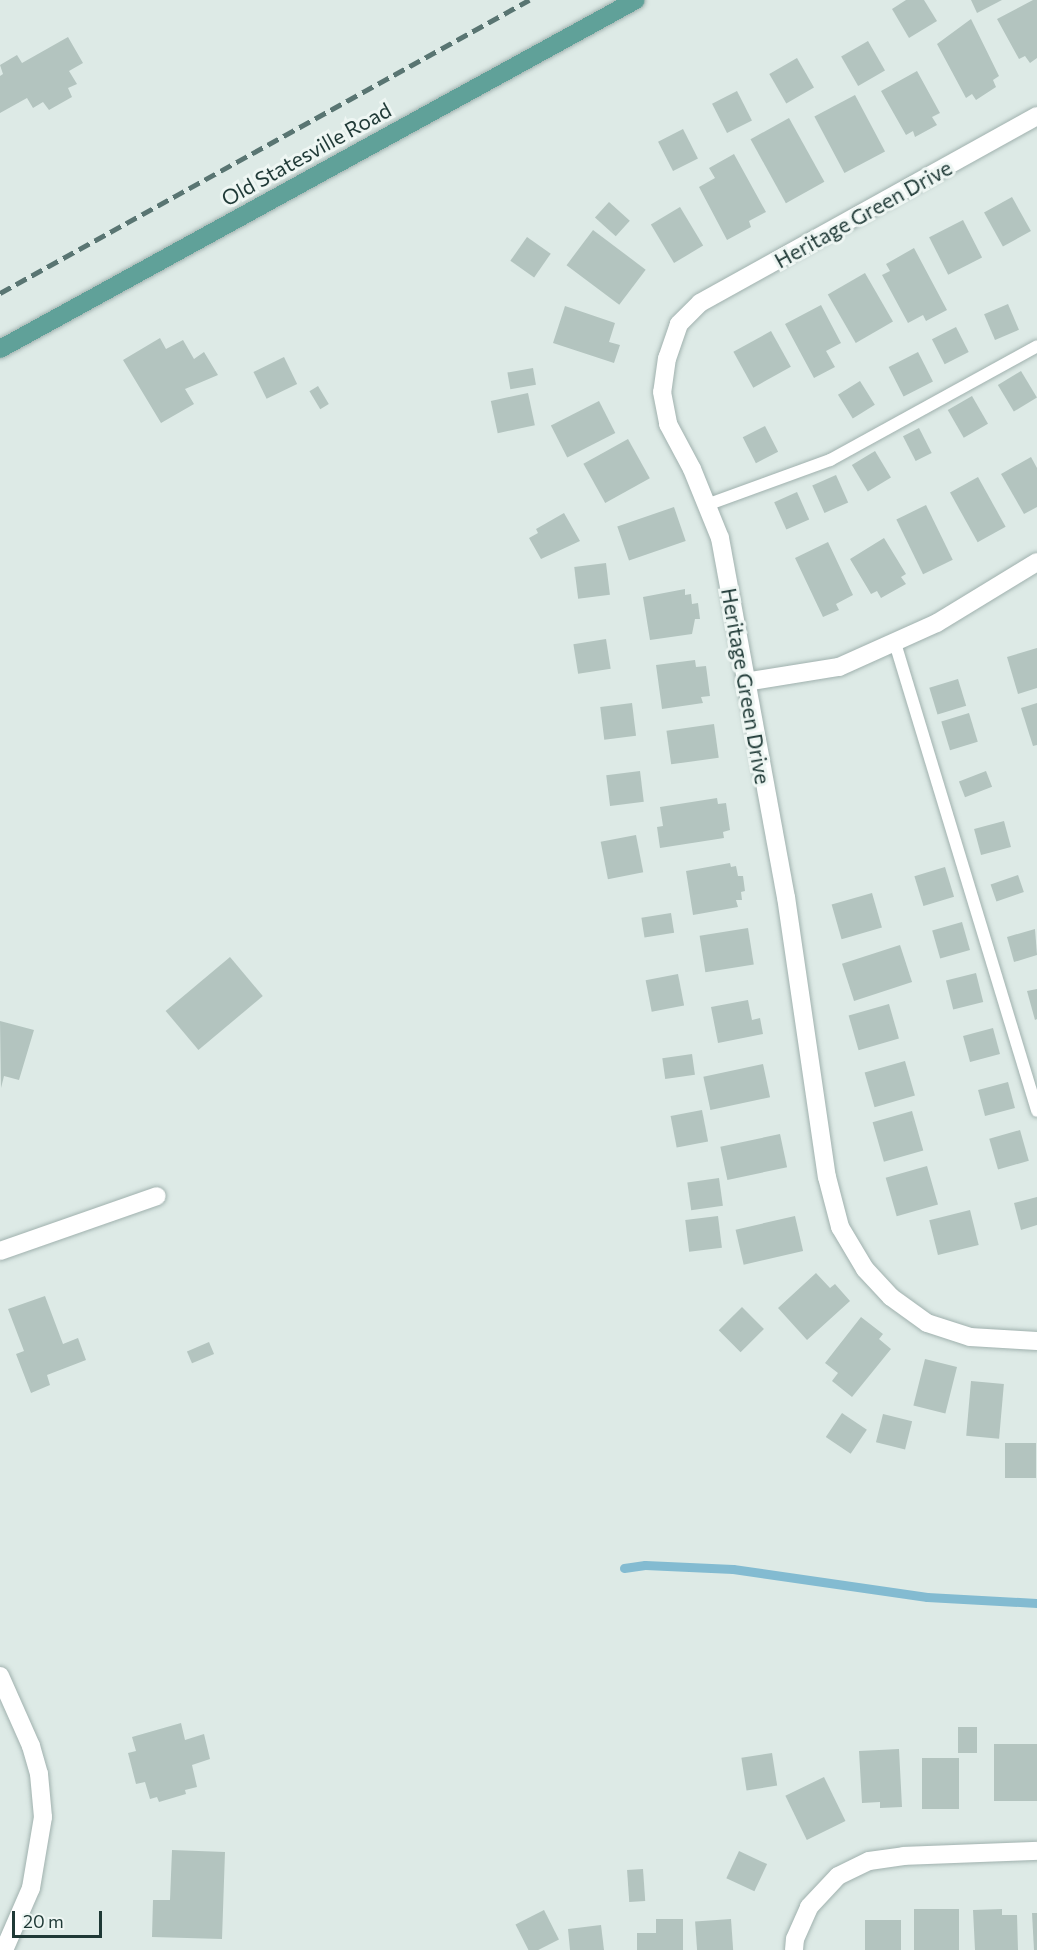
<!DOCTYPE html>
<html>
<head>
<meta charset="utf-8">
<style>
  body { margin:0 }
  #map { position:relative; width:1037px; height:1950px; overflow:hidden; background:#ddeae6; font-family:Commissioner,sans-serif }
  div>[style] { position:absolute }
  .stream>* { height:9px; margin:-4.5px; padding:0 4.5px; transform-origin:4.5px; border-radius:4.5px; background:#83bbd1 }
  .building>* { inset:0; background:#b3c4bf; transform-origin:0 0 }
  .roads { filter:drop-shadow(0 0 2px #a0b1ae) drop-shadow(0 0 2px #a0b1ae) }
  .service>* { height:12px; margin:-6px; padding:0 6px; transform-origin:6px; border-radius:6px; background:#fff }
  .minor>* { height:18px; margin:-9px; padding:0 9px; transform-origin:9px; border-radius:9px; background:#fff }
  .primary>* { height:18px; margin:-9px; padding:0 9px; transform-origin:9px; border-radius:9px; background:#60a199 }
  .rail>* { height:4.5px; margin-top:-2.25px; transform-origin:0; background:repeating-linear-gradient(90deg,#597572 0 12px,transparent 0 18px) }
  span { translate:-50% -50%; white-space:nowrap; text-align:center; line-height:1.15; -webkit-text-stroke:6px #eef6f3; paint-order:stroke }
  .street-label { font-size:21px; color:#1f3936 }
  .scale { position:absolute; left:12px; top:1911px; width:90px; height:27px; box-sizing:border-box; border:3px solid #1f3936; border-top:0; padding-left:8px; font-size:18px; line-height:21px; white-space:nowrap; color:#1f3936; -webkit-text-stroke:4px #eef6f3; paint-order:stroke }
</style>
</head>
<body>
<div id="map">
  <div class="stream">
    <i style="left:624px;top:1568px;width:21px;rotate:-8deg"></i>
    <i style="left:645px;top:1565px;width:88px;rotate:2.6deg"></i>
    <i style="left:733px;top:1569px;width:196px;rotate:8.2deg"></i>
    <i style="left:927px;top:1597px;width:110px;rotate:3.1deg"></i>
  </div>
  <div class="building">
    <i style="clip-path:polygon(906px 0,924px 0,937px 21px,909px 38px,892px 9px)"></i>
    <i style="clip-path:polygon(971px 0,1002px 0,977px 13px)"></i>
    <i style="clip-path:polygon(1033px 0,1037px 0,1037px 58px,1030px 63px,1025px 56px,1019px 59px,997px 19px)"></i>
    <i style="clip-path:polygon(971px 19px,999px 76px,993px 80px,996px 87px,976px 100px,972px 94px,966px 98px,937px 44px)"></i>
    <i style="clip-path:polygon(68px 37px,83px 63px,69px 71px,77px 84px,68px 88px,72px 97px,49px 110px,43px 102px,33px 108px,27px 98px,0 113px,0 76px,3px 74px,0 65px,17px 55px,22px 63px)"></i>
    <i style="left:868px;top:41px;width:34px;height:31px;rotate:60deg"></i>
    <i style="left:797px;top:58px;width:34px;height:32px;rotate:60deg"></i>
    <i style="clip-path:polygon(917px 71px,940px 113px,932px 117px,937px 125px,915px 137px,913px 131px,906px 135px,881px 91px)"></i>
    <i style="left:737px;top:91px;width:33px;height:28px;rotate:63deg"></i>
    <i style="left:855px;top:95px;width:64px;height:46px;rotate:62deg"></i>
    <i style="left:789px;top:118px;width:73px;height:44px;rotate:61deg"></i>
    <i style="left:683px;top:129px;width:33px;height:28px;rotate:63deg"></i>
    <i style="clip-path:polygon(734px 154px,766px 212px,749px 221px,751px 227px,727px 240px,699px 187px,715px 178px,709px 168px)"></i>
    <i style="left:1012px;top:197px;width:39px;height:32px;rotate:61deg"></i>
    <i style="left:609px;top:202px;width:28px;height:21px;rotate:42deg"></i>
    <i style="left:680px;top:207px;width:45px;height:34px;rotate:59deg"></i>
    <i style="left:963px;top:220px;width:42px;height:38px;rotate:63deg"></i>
    <i style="left:593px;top:230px;width:66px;height:44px;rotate:37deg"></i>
    <i style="left:527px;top:237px;width:29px;height:29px;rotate:35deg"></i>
    <i style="clip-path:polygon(914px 248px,947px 310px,926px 321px,923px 315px,908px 323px,882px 275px,890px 271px,886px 264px)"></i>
    <i style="left:865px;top:273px;width:56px;height:43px;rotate:60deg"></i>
    <i style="left:1008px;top:304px;width:28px;height:26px;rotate:67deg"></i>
    <i style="clip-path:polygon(821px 305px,841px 343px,826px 351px,835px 367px,814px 378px,785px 324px)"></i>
    <i style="clip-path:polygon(565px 306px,615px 323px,609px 342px,620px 345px,614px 363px,553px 343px)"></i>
    <i style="left:956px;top:327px;width:28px;height:27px;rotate:63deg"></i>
    <i style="left:771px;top:331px;width:41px;height:43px;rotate:61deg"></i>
    <i style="clip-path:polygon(160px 338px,166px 349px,183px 340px,194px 359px,204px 352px,218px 375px,185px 389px,194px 404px,161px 423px,123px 360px)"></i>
    <i style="left:918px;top:352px;width:33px;height:33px;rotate:63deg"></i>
    <i style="left:284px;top:357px;width:30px;height:34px;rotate:64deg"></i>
    <i style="left:533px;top:368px;width:17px;height:26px;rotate:80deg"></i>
    <i style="left:1021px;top:371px;width:31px;height:27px;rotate:59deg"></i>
    <i style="left:860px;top:381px;width:28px;height:26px;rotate:58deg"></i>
    <i style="left:318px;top:386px;width:21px;height:10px;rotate:59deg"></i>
    <i style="left:528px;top:393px;width:33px;height:38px;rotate:78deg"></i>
    <i style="left:972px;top:396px;width:32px;height:28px;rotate:60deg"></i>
    <i style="left:599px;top:401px;width:36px;height:54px;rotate:63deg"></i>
    <i style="left:765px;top:426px;width:29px;height:25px;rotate:63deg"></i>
    <i style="left:919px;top:428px;width:28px;height:18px;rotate:63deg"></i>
    <i style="left:628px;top:439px;width:45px;height:51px;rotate:61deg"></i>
    <i style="left:875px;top:451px;width:31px;height:27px;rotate:59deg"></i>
    <i style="clip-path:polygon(1031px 457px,1037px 468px,1037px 507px,1024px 514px,1001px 474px)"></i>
    <i style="left:836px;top:475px;width:30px;height:26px;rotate:66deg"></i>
    <i style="left:978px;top:477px;width:57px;height:32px;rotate:61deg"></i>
    <i style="left:797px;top:492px;width:30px;height:25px;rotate:66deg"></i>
    <i style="left:926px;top:505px;width:61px;height:33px;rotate:64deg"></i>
    <i style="left:674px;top:507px;width:36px;height:60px;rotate:71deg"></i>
    <i style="clip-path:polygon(564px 513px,580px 541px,541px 559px,529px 538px,538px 533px,536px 529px)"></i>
    <i style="clip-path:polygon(884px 538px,906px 574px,901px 577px,906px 584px,881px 598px,877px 591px,871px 594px,850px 559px)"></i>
    <i style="clip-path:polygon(828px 542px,853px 595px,836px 604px,839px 610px,823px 617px,795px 558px)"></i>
    <i style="left:606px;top:563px;width:32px;height:32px;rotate:83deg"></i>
    <i style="clip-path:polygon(685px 589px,685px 595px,691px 594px,692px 604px,698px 603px,700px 619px,695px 619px,692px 634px,650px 640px,643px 597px)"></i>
    <i style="left:606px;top:639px;width:30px;height:33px;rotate:81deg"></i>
    <i style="clip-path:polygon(1037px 648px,1037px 688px,1018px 694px,1007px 657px)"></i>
    <i style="clip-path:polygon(695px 660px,696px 667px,706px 666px,710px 696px,701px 697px,703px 703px,662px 709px,656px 665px)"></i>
    <i style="left:958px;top:679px;width:28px;height:30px;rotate:73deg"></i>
    <i style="left:632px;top:703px;width:33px;height:32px;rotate:83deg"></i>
    <i style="clip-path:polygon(1037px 703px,1037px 745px,1033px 746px,1021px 708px)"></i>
    <i style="left:969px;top:713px;width:30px;height:29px;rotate:73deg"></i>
    <i style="left:714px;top:724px;width:34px;height:48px;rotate:82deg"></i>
    <i style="left:640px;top:771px;width:31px;height:34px;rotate:83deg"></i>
    <i style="left:986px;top:771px;width:17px;height:29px;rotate:69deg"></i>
    <i style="clip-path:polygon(717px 798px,718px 804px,726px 803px,730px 830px,723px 832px,724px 838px,660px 848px,657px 827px,663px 826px,660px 807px)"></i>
    <i style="left:1004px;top:821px;width:27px;height:31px;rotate:75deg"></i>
    <i style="left:636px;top:835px;width:38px;height:36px;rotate:79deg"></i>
    <i style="clip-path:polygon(730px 863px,731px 867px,736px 866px,738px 876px,743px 876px,745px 891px,741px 892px,742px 900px,736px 900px,738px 907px,693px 915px,686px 871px)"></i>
    <i style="left:945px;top:867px;width:31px;height:32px;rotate:73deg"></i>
    <i style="left:1018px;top:875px;width:18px;height:29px;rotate:71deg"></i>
    <i style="left:872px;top:893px;width:36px;height:42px;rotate:74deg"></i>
    <i style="left:671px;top:913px;width:20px;height:30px;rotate:81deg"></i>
    <i style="left:962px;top:922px;width:29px;height:31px;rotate:74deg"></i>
    <i style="left:748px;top:928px;width:37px;height:49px;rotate:81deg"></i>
    <i style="clip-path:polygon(1035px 929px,1037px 955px,1014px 962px,1007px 937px)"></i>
    <i style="left:900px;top:945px;width:39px;height:61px;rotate:72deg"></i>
    <i style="left:230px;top:957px;width:51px;height:84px;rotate:50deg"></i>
    <i style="left:976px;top:973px;width:30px;height:31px;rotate:76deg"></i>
    <i style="left:678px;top:974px;width:32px;height:33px;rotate:79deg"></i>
    <i style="clip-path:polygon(1037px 989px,1037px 1019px,1035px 1020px,1027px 991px)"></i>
    <i style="clip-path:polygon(748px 1000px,752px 1020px,760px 1018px,763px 1034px,718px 1043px,711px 1007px)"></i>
    <i style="left:889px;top:1004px;width:36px;height:42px;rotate:74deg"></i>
    <i style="clip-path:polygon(0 1021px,34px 1030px,19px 1080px,4px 1076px,1px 1088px)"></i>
    <i style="left:993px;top:1028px;width:27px;height:31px;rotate:75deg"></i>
    <i style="left:692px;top:1054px;width:21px;height:30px;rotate:82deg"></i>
    <i style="left:905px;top:1061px;width:36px;height:42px;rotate:74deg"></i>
    <i style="left:763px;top:1064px;width:34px;height:61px;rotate:78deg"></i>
    <i style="left:1008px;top:1082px;width:27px;height:31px;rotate:75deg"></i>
    <i style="left:702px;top:1110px;width:32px;height:32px;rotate:79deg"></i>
    <i style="left:912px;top:1111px;width:41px;height:41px;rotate:74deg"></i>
    <i style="left:1020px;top:1130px;width:32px;height:32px;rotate:74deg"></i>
    <i style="left:780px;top:1134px;width:34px;height:61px;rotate:78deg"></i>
    <i style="left:927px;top:1166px;width:40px;height:43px;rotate:74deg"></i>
    <i style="left:719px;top:1178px;width:28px;height:32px;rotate:82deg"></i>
    <i style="clip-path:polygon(1037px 1197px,1037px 1225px,1021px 1230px,1014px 1203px)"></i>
    <i style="left:970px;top:1210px;width:36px;height:42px;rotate:76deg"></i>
    <i style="left:718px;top:1216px;width:32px;height:33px;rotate:83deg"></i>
    <i style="left:795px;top:1216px;width:36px;height:61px;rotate:77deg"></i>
    <i style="clip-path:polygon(816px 1273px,830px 1288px,835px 1284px,850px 1301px,807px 1340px,778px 1308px)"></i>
    <i style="clip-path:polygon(45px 1296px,63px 1344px,78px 1338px,86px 1360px,47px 1375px,50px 1385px,31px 1393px,16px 1354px,24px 1351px,8px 1309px)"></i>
    <i style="left:742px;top:1307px;width:31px;height:33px;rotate:45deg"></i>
    <i style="clip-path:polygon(861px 1317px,883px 1334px,879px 1339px,891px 1349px,852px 1397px,832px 1381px,838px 1373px,825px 1363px)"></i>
    <i style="left:209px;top:1342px;width:13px;height:24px;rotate:67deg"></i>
    <i style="left:925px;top:1359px;width:33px;height:48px;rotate:14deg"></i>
    <i style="left:971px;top:1381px;width:33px;height:55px;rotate:5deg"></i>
    <i style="left:842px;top:1413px;width:30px;height:29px;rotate:34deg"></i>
    <i style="left:883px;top:1414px;width:30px;height:29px;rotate:14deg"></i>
    <i style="left:1036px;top:1443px;width:35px;height:31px;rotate:90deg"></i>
    <i style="clip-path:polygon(181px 1723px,185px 1740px,204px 1734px,210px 1759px,192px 1765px,197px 1787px,185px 1790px,186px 1794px,159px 1802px,157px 1797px,150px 1799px,145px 1782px,136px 1784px,128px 1753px,136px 1751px,132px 1737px)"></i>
    <i style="left:958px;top:1727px;width:19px;height:26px"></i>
    <i style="left:1037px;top:1744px;width:57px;height:43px;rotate:90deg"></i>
    <i style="clip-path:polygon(899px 1749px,902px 1807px,880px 1808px,880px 1802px,862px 1803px,859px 1751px)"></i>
    <i style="left:772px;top:1753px;width:33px;height:31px;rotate:81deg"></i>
    <i style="left:922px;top:1758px;width:37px;height:51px"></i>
    <i style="left:824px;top:1777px;width:49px;height:43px;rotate:64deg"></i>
    <i style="clip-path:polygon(172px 1850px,225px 1852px,222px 1939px,152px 1937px,153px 1900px,170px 1900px)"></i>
    <i style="left:739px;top:1851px;width:31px;height:30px;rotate:25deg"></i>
    <i style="left:643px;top:1869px;width:32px;height:16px;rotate:86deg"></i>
    <i style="left:959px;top:1909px;width:41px;height:45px;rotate:90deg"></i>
    <i style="clip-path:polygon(1002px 1909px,1002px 1915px,1017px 1915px,1018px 1950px,975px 1950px,973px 1910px)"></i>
    <i style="left:544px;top:1910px;width:33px;height:32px;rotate:63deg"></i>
    <i style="clip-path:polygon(1032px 1913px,1037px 1913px,1037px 1950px,1034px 1950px)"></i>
    <i style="clip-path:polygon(656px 1919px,683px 1919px,683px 1950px,637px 1950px,637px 1933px,656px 1933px)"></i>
    <i style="left:731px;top:1919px;width:31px;height:36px;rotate:86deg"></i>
    <i style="left:901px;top:1920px;width:30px;height:36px;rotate:90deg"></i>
    <i style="clip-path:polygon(601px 1925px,604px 1950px,570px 1950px,568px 1929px)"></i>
  </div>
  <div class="roads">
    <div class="service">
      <i style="left:709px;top:504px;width:129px;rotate:-20deg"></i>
      <i style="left:830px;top:460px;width:236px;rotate:-28.8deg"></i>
      <i style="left:895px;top:643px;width:489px;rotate:73.1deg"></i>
    </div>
    <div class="minor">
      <i style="left:1037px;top:116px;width:385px;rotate:151deg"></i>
      <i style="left:700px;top:303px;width:30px;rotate:135deg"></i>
      <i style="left:679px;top:324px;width:36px;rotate:109deg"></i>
      <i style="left:667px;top:358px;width:34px;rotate:98deg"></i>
      <i style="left:662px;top:392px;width:33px;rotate:79deg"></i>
      <i style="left:668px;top:424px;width:51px;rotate:61.9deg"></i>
      <i style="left:692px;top:469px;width:74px;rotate:67.9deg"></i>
      <i style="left:720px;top:538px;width:365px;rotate:79.6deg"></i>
      <i style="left:786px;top:897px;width:283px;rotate:81.7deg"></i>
      <i style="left:827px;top:1177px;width:52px;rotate:75.4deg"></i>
      <i style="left:840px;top:1227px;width:49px;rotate:59.2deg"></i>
      <i style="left:865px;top:1269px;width:38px;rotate:47deg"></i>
      <i style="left:891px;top:1297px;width:44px;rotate:35.8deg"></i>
      <i style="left:927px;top:1323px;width:45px;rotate:18deg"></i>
      <i style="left:970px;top:1337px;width:67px;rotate:3.4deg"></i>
      <i style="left:745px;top:682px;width:95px;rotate:-9.1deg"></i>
      <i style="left:839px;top:667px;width:107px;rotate:-24.2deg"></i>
      <i style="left:937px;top:623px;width:117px;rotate:-31.4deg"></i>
      <i style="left:0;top:1251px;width:166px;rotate:-19.3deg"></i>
      <i style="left:0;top:1676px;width:77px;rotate:66.1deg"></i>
      <i style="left:31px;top:1746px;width:29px;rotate:74deg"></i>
      <i style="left:39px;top:1774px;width:43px;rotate:84.7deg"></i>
      <i style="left:43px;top:1817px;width:72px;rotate:99.6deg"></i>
      <i style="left:31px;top:1888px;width:68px;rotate:113.5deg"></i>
      <i style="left:794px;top:1950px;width:11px;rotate:-85deg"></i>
      <i style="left:795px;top:1939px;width:35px;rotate:-66deg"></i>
      <i style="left:809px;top:1907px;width:42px;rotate:-46.9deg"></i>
      <i style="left:838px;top:1876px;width:34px;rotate:-26deg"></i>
      <i style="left:869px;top:1861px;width:35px;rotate:-8deg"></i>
      <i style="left:904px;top:1856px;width:133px;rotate:-2.2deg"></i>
    </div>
    <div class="primary">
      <i style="left:0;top:349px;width:725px;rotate:-28.76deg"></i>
    </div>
  </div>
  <div class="rail">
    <i style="left:0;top:293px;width:605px;rotate:-28.98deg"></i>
  </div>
  <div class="street-label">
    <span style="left:306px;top:154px;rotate:-29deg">Old Statesville Road</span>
    <span style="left:863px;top:214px;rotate:-29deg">Heritage Green Drive</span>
    <span style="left:746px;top:686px;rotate:80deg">Heritage Green Drive</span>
  </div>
  <div class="scale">20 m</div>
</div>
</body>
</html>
